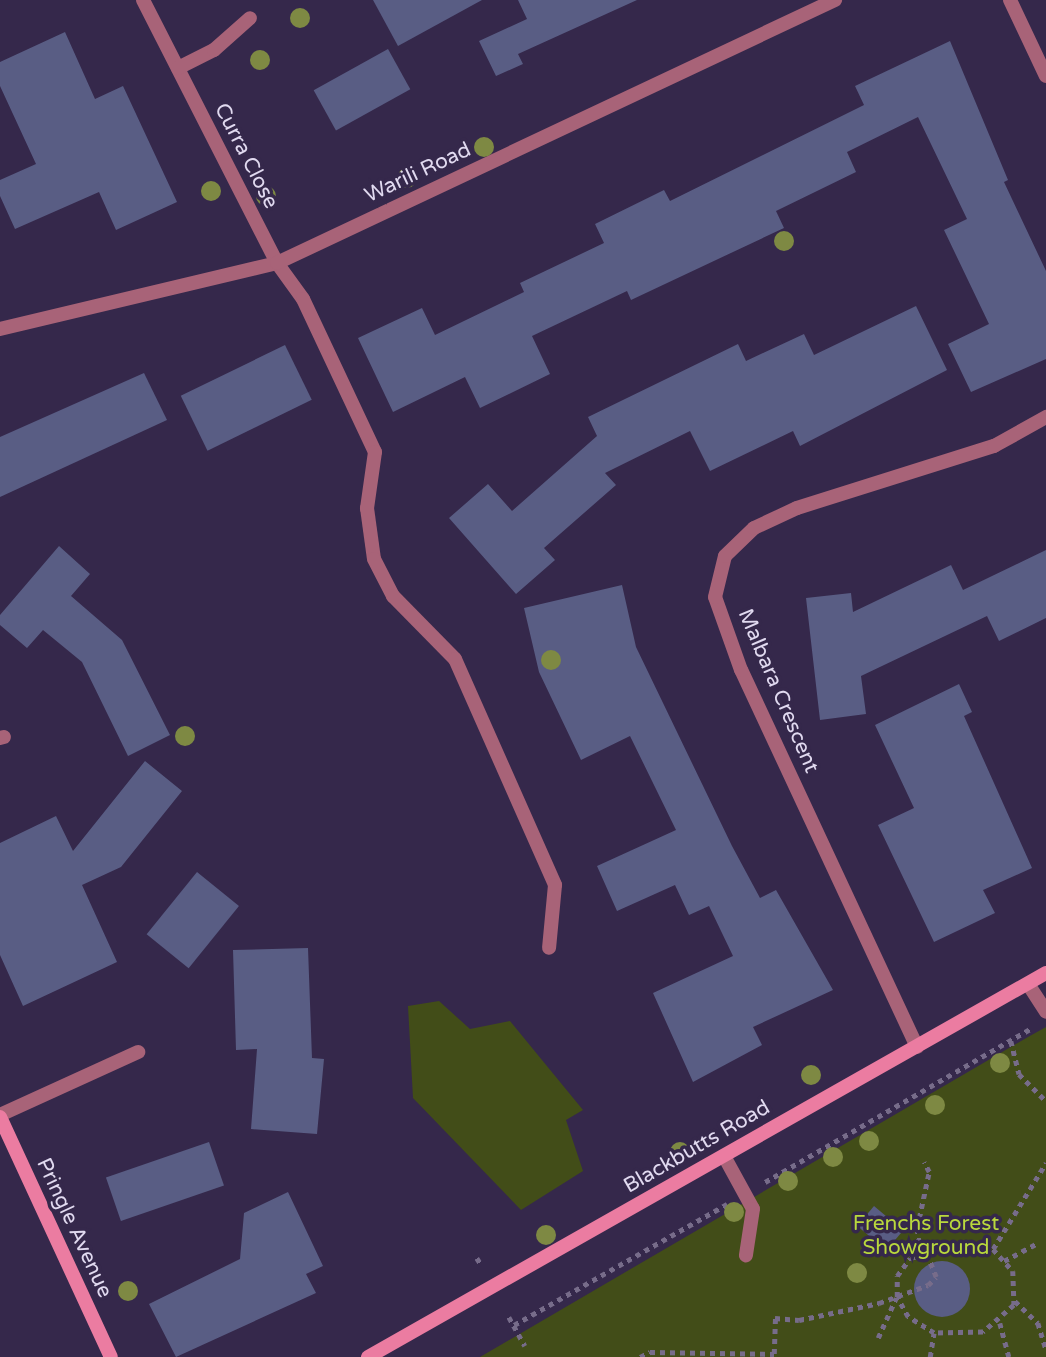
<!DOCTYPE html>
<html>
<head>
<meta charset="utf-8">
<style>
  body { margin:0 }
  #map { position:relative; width:1046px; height:1357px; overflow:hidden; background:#35284b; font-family:"Varela Round",sans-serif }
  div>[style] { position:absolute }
  .green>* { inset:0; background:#424d18 }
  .building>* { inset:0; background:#595d84; transform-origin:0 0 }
  .round { border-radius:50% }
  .path>* { height:4.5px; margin-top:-2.25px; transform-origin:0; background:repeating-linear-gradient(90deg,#776c8a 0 5px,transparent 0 10px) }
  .lane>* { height:14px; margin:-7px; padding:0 7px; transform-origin:7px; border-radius:7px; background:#a86378 }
  .street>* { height:14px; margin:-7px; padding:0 7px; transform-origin:7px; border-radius:7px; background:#a86378 }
  .secondary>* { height:14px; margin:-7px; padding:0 7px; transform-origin:7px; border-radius:7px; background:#eb7ca1 }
  .trees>* { width:20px; height:20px; margin:-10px; border-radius:50%; background:#7e8943 }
  span { translate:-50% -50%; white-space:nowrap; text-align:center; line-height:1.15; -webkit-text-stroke:7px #35284b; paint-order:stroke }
  .street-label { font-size:21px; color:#e1daf0 }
  .park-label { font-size:21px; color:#b9d83d }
</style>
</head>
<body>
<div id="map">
  <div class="green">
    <i style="clip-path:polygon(439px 1001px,470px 1029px,510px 1021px,583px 1110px,566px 1120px,583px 1171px,521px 1210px,413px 1098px,408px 1006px)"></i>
    <i style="clip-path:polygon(1046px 1027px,1046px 1357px,480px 1357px,1028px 1037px)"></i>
  </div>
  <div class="building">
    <i style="clip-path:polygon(373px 0,482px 0,398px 46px)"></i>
    <i style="clip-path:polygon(518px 0,637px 0,518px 54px,523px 64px,496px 76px,479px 41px,527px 19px)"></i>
    <i style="clip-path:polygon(65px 32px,95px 99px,123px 86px,177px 202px,116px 230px,99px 192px,15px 229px,0 196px,0 180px,36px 164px,0 86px,0 62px)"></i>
    <i style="clip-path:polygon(950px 41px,1008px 180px,1004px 182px,1046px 271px,1046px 359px,971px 392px,948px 344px,989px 324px,944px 230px,967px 219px,918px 117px,847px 152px,856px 172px,776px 211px,784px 228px,631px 300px,627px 291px,532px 336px,550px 374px,480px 408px,465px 377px,393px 412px,358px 338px,422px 308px,435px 335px,524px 292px,520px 283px,604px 243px,595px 224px,664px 190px,670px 201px,864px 105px,855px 86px)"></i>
    <i style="left:388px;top:49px;width:46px;height:85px;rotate:61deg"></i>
    <i style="clip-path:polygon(916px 306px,947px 370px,800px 446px,793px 431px,710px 471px,690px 431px,605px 473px,616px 485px,544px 548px,555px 560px,516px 594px,449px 518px,488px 484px,512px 511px,597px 436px,588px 417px,738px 344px,746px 361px,804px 334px,814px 355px)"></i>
    <i style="left:285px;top:345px;width:61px;height:116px;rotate:64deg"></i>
    <i style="clip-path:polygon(144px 373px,167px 420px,0 497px,0 437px)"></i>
    <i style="clip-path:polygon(59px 546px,90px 574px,71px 596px,122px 640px,170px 735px,128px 756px,82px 662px,43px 630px,27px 648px,0 625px,0 615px)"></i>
    <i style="clip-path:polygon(1046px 550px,1046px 618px,999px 641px,987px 616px,861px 676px,866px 714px,820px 720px,806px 598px,851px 593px,853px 612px,951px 565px,963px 590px)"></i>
    <i style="clip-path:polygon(622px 585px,636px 647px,732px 846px,760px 898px,776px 890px,833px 990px,753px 1027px,762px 1045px,693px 1082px,653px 993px,733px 956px,709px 906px,689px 915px,675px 885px,617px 911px,597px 866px,676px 830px,630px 736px,581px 760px,539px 672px,524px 608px)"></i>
    <i style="clip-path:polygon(959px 684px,972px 712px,964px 716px,1032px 868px,983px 890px,995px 913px,934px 942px,878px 825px,914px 808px,875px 725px)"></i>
    <i style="clip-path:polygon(145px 761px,182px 791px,121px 867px,82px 885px,117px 962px,23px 1006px,0 955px,0 843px,56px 816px,73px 851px)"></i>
    <i style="left:197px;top:872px;width:54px;height:80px;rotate:39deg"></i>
    <i style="clip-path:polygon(308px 948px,312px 1058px,324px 1059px,317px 1134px,251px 1129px,257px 1049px,236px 1050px,233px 950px)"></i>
    <i style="left:209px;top:1142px;width:46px;height:109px;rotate:71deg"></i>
    <i style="clip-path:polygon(288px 1192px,323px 1266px,306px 1274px,316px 1293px,176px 1357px,149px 1304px,240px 1259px,244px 1213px)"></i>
    <i style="left:874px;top:1206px;width:38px;height:26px;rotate:40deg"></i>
    <i class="round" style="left:914px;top:1261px;width:56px;height:56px"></i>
  </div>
  <div class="path">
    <i style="left:1011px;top:1041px;width:34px;rotate:76deg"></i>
    <i style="left:1019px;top:1074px;width:38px;rotate:45deg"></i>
    <i style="left:765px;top:1182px;width:306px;rotate:-30deg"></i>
    <i style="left:964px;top:1242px;width:30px;rotate:14deg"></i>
    <i style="left:993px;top:1249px;width:30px;rotate:48deg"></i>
    <i style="left:1013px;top:1271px;width:34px;rotate:88deg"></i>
    <i style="left:1014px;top:1305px;width:41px;rotate:138.9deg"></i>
    <i style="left:983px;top:1332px;width:49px;rotate:178.8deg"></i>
    <i style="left:934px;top:1333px;width:31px;rotate:-148deg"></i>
    <i style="left:908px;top:1317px;width:23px;rotate:-119deg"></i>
    <i style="left:897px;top:1297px;width:21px;rotate:-90deg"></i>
    <i style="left:897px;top:1276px;width:22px;rotate:-54deg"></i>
    <i style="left:910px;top:1258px;width:56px;rotate:-16.5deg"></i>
    <i style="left:993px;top:1249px;width:101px;rotate:-58.4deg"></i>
    <i style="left:920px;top:1253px;width:25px;rotate:-97deg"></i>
    <i style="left:917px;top:1228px;width:57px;rotate:-77.9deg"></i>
    <i style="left:929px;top:1172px;width:11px;rotate:-117deg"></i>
    <i style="left:477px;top:1258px;width:9px;rotate:58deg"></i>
    <i style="left:1004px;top:1261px;width:36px;rotate:-28deg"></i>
    <i style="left:1015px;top:1301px;width:32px;rotate:44deg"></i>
    <i style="left:1038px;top:1323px;width:28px;rotate:73deg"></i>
    <i style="left:509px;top:1317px;width:33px;rotate:61deg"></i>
    <i style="left:1000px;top:1323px;width:35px;rotate:75deg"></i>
    <i style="left:514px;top:1325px;width:245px;rotate:-29.6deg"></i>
    <i style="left:878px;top:1338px;width:44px;rotate:-65.8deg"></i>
    <i style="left:640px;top:1357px;width:11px;rotate:-27deg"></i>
    <i style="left:650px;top:1352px;width:124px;rotate:0.9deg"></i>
    <i style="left:774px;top:1354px;width:36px;rotate:-88deg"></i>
    <i style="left:775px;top:1318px;width:24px;rotate:5deg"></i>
    <i style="left:799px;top:1320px;width:82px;rotate:-12deg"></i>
    <i style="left:879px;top:1303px;width:52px;rotate:-20.2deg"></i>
    <i style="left:928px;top:1285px;width:11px;rotate:-45deg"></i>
    <i style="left:936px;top:1277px;width:29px;rotate:-112deg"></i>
    <i style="left:930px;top:1357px;width:24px;rotate:-81deg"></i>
  </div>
  <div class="lane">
    <i style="left:1028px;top:984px;width:33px;rotate:57deg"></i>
    <i style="left:724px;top:1156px;width:60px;rotate:61.3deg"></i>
    <i style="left:753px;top:1209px;width:47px;rotate:98.7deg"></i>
  </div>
  <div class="street">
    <i style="left:143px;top:0;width:295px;rotate:63deg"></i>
    <i style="left:277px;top:263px;width:44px;rotate:54.2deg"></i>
    <i style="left:303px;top:299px;width:169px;rotate:64.8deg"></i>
    <i style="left:375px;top:452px;width:57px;rotate:98.1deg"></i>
    <i style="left:367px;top:508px;width:51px;rotate:82.2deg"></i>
    <i style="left:374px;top:559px;width:42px;rotate:62.8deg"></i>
    <i style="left:393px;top:596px;width:88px;rotate:45.5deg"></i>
    <i style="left:455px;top:659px;width:247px;rotate:66.1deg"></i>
    <i style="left:555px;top:885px;width:63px;rotate:95.4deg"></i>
    <i style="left:1010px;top:0;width:84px;rotate:64.7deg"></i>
    <i style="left:178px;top:68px;width:40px;rotate:-26.6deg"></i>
    <i style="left:214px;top:50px;width:48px;rotate:-41.6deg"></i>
    <i style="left:0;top:329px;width:285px;rotate:-13.4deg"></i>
    <i style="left:277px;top:263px;width:617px;rotate:-25.24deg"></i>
    <i style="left:0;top:738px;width:4px;rotate:-14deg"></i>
    <i style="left:917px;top:1047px;width:416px;rotate:-115deg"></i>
    <i style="left:741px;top:670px;width:77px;rotate:-109.6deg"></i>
    <i style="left:715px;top:597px;width:42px;rotate:-76.3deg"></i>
    <i style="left:725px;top:556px;width:40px;rotate:-44deg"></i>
    <i style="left:754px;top:528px;width:47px;rotate:-24.9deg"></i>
    <i style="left:797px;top:508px;width:207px;rotate:-17.5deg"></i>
    <i style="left:994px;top:446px;width:60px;rotate:-29.1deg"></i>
    <i style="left:0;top:1115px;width:152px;rotate:-24.5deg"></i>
  </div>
  <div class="secondary">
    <i style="left:0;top:1117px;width:264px;rotate:65.2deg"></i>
    <i style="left:368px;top:1357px;width:779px;rotate:-29.53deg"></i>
  </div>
  <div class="trees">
    <i style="left:300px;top:18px"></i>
    <i style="left:260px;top:60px"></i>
    <i style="left:484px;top:147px"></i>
    <i style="left:407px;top:178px"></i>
    <i style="left:211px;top:191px"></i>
    <i style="left:266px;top:196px"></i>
    <i style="left:784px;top:241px"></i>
    <i style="left:551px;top:660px"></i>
    <i style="left:185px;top:736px"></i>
    <i style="left:1000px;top:1063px"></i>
    <i style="left:811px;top:1075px"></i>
    <i style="left:935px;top:1105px"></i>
    <i style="left:869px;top:1141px"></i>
    <i style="left:680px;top:1152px"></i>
    <i style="left:833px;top:1157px"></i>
    <i style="left:788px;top:1181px"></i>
    <i style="left:734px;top:1212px"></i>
    <i style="left:546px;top:1235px"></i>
    <i style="left:857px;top:1273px"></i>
    <i style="left:128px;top:1291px"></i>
  </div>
  <div class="street-label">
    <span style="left:246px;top:156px;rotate:63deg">Curra Close</span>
    <span style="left:418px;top:173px;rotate:-25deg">Warili Road</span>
    <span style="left:778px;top:691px;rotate:67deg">Malbara Crescent</span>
    <span style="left:697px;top:1147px;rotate:-30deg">Blackbutts Road</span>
    <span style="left:74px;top:1228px;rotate:65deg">Pringle Avenue</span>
  </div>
  <div class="park-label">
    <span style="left:926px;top:1236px">Frenchs Forest<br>Showground</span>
  </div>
</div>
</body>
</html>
